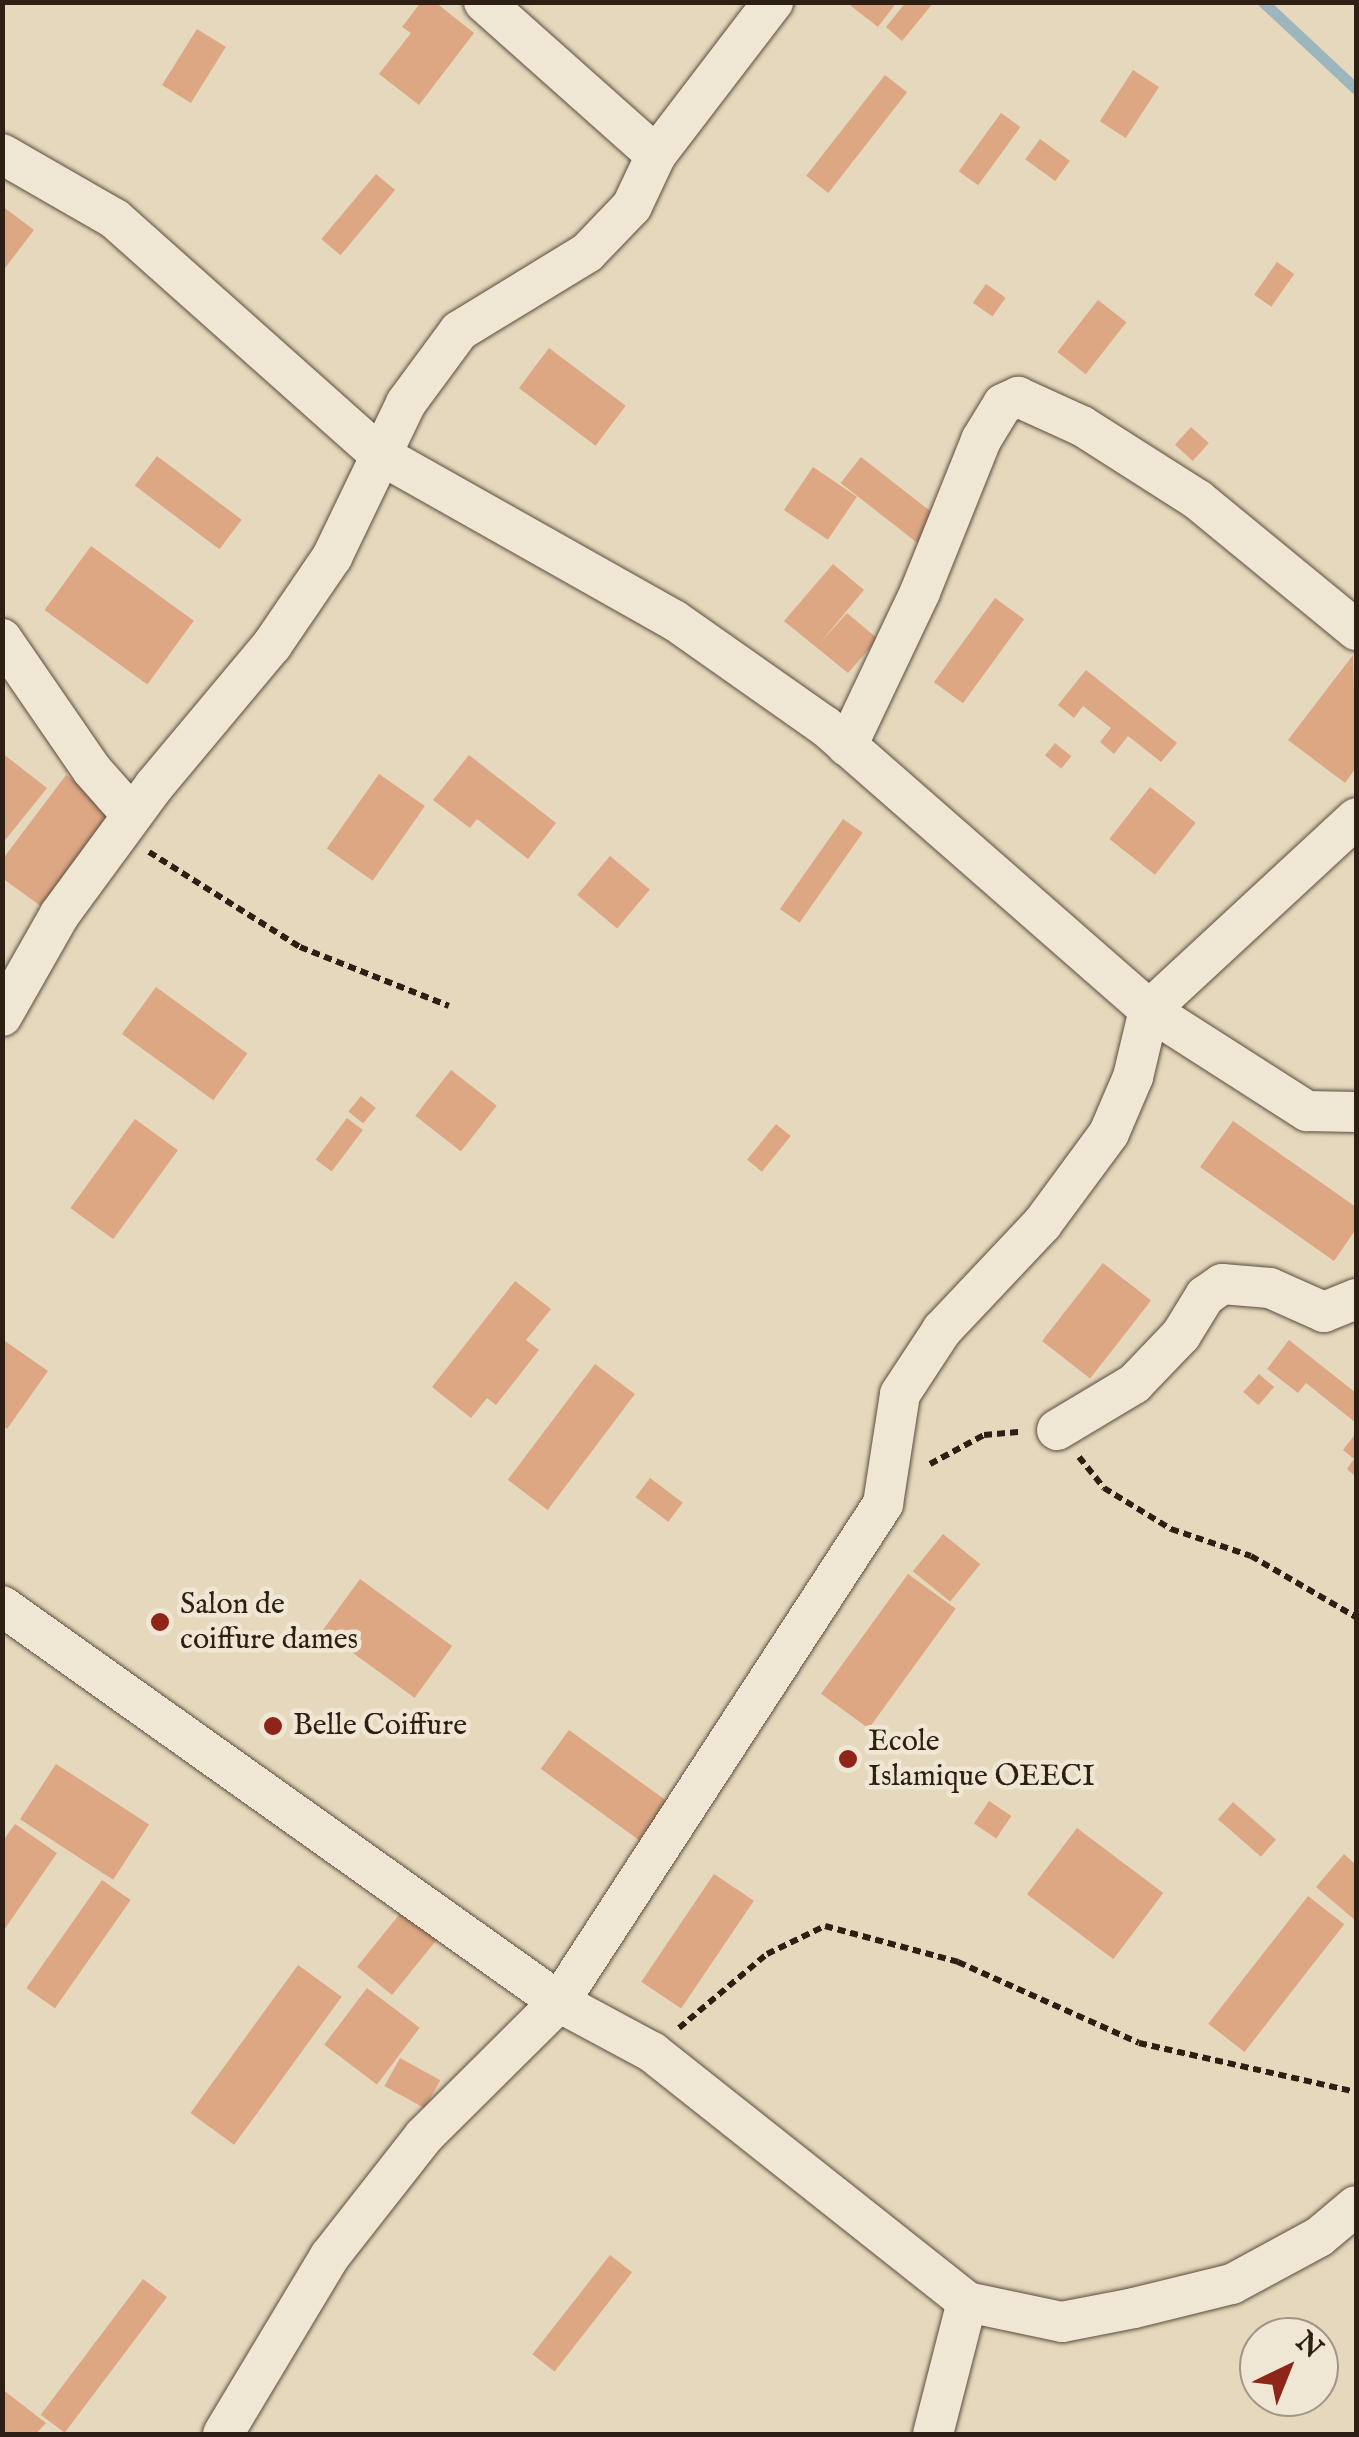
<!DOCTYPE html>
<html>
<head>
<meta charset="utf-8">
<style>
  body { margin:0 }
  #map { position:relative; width:1359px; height:2437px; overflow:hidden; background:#e6d8bc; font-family:"IM FELL English",serif }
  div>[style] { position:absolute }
  .stream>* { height:11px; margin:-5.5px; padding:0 5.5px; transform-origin:5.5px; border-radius:5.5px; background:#9db6bd }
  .building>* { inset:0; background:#dda784; transform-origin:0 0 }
  .path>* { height:6px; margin-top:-3px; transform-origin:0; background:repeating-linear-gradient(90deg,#2e1f15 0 8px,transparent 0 13px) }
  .roads { filter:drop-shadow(0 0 2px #5c4d3f) drop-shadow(0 0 2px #5c4d3f) }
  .minor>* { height:40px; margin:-20px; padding:0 20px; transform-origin:20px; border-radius:20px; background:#efe6d3 }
  .dots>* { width:28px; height:28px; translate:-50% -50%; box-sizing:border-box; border:5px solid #efe6d3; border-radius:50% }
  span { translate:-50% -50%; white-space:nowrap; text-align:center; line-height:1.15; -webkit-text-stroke:9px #efe6d3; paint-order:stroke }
  .poi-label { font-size:30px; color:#2e1f15 }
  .left { translate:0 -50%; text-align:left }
  .frame { position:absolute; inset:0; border:5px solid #2e1f15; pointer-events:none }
  .north { position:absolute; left:1239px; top:2317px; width:100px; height:100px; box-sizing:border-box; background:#efe6d3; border:2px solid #a29687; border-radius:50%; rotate:43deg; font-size:28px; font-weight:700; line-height:40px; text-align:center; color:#2e1f15 }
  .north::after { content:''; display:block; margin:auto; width:35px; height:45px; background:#8f2418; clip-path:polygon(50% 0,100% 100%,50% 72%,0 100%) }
</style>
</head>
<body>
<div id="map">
  <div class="stream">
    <i style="left:1263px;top:2px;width:127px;rotate:43.1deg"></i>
  </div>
  <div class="building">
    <i style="clip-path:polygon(421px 2px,435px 2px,474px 33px,419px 105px,379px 74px,411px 33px,402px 27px)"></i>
    <i style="clip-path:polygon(846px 2px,897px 2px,878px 27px)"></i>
    <i style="clip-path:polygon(906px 2px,934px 2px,902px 41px,886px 27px)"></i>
    <i style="left:197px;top:29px;width:34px;height:66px;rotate:32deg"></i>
    <i style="left:1133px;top:70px;width:31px;height:61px;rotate:33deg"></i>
    <i style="left:885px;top:75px;width:28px;height:128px;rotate:38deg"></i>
    <i style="left:1001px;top:113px;width:24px;height:72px;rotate:36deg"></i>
    <i style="left:1040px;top:139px;width:37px;height:25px;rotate:36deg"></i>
    <i style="left:376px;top:174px;width:25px;height:85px;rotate:40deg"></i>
    <i style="clip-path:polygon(2px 206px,34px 230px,2px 272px)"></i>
    <i style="left:1277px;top:262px;width:21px;height:40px;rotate:35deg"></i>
    <i style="left:986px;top:284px;width:24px;height:23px;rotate:35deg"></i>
    <i style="left:1098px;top:300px;width:36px;height:66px;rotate:38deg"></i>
    <i style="left:549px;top:348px;width:96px;height:50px;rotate:37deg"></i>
    <i style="left:1191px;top:427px;width:24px;height:24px;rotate:42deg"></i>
    <i style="left:157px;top:456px;width:106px;height:37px;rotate:37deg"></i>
    <i style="left:861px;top:457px;width:105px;height:33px;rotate:38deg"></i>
    <i style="left:813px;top:467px;width:53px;height:52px;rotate:34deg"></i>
    <i style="left:91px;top:546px;width:127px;height:79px;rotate:36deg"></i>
    <i style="clip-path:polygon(833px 564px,864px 590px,820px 643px,847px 613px,878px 639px,848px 673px,784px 621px)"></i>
    <i style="left:995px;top:598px;width:36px;height:104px;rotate:36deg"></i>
    <i style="clip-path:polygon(1353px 655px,1356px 768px,1345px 783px,1288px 740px)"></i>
    <i style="clip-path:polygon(1086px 670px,1177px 743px,1161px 762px,1128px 736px,1114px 754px,1100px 742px,1111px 728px,1083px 706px,1074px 718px,1058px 705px)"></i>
    <i style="left:1055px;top:743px;width:21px;height:16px;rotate:39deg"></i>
    <i style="clip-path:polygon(2px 753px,47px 788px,2px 844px)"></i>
    <i style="clip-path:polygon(469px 755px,556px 823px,528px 859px,477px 819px,470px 828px,433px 800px)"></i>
    <i style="left:379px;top:774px;width:56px;height:91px;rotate:35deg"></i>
    <i style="clip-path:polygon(66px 775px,114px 810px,42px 907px,2px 878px,2px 860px)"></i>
    <i style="left:1150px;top:787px;width:58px;height:66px;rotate:38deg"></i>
    <i style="left:843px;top:819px;width:24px;height:110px;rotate:35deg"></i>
    <i style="left:610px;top:856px;width:52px;height:51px;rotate:40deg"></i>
    <i style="left:156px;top:987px;width:113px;height:58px;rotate:36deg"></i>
    <i style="left:451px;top:1070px;width:58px;height:58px;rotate:38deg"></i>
    <i style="left:361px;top:1096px;width:19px;height:20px;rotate:39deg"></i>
    <i style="left:347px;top:1118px;width:20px;height:52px;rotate:37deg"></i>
    <i style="left:135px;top:1119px;width:53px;height:110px;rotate:36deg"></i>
    <i style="clip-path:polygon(1233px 1121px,1356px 1207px,1356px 1229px,1334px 1261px,1200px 1167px)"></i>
    <i style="left:776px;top:1124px;width:19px;height:46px;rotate:39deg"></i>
    <i style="left:1103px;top:1263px;width:61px;height:99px;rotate:38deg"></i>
    <i style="clip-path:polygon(515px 1281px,551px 1309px,526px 1340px,539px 1350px,496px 1405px,487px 1398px,471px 1418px,432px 1387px)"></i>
    <i style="clip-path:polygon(2px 1339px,48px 1371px,7px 1429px,2px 1425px)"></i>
    <i style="clip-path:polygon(1289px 1340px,1356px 1393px,1356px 1423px,1306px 1383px,1298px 1393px,1267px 1369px)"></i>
    <i style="left:595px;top:1364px;width:50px;height:145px;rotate:37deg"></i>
    <i style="left:1259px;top:1374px;width:20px;height:24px;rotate:41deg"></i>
    <i style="clip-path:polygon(1356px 1433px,1356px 1477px,1347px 1469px,1354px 1459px,1343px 1450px)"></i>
    <i style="left:650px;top:1478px;width:41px;height:24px;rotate:37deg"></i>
    <i style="left:943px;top:1534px;width:48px;height:48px;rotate:39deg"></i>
    <i style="left:908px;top:1574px;width:59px;height:148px;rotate:36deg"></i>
    <i style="left:360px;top:1579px;width:114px;height:64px;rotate:36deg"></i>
    <i style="left:569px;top:1730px;width:134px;height:48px;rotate:36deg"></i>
    <i style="left:56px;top:1764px;width:111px;height:66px;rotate:33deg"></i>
    <i style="left:989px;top:1801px;width:27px;height:27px;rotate:34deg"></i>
    <i style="left:1233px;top:1802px;width:57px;height:23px;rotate:41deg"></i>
    <i style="clip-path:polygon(15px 1824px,57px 1853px,2px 1933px,2px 1842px)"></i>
    <i style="left:1077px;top:1828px;width:108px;height:83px;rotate:37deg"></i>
    <i style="clip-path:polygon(1344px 1854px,1356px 1865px,1356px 1921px,1316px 1887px)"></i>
    <i style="left:714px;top:1874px;width:48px;height:130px;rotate:34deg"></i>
    <i style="left:102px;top:1880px;width:35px;height:132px;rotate:35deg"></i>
    <i style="left:1308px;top:1896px;width:46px;height:162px;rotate:38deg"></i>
    <i style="left:403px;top:1910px;width:45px;height:73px;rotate:39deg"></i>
    <i style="left:298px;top:1965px;width:54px;height:183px;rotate:36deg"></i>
    <i style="left:367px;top:1988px;width:66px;height:71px;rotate:37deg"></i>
    <i style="left:400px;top:2058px;width:46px;height:32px;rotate:29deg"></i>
    <i style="left:610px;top:2255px;width:28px;height:126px;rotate:38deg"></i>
    <i style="left:143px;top:2279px;width:30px;height:170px;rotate:37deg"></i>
    <i style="clip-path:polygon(2px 2389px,46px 2423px,36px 2434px,2px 2434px)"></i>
  </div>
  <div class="path">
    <i style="left:149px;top:852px;width:178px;rotate:32.2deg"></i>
    <i style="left:300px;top:947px;width:160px;rotate:21.6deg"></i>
    <i style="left:1079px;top:1457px;width:40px;rotate:51deg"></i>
    <i style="left:1104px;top:1488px;width:79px;rotate:31.5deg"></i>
    <i style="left:1171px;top:1529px;width:84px;rotate:18.6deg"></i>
    <i style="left:1251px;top:1556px;width:121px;rotate:30.2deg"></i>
    <i style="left:930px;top:1464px;width:61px;rotate:-28.2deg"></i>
    <i style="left:984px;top:1435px;width:36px;rotate:-5deg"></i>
    <i style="left:679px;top:2028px;width:115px;rotate:-40.1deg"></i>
    <i style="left:767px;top:1954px;width:64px;rotate:-25.8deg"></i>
    <i style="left:825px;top:1926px;width:138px;rotate:15.1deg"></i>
    <i style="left:958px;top:1962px;width:198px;rotate:24.1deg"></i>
    <i style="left:1139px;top:2043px;width:222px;rotate:12.7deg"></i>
  </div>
  <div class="roads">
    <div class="minor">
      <i style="left:484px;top:2px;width:230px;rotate:41.7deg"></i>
      <i style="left:2px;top:154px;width:130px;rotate:29.9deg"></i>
      <i style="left:115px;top:219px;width:353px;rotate:41.7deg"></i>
      <i style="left:379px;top:454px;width:338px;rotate:29.4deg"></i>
      <i style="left:674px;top:620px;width:184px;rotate:35.1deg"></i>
      <i style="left:825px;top:726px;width:431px;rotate:41.2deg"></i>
      <i style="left:1149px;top:1010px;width:188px;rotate:32.6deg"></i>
      <i style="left:1307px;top:1111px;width:49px;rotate:1.2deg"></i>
      <i style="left:2px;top:639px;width:159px;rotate:55.5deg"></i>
      <i style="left:92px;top:770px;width:60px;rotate:48.4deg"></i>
      <i style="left:847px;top:746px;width:170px;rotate:-64.6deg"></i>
      <i style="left:920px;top:592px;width:164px;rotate:-68.1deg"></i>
      <i style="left:981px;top:440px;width:42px;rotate:-58.6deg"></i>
      <i style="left:1003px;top:404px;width:17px;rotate:-25deg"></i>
      <i style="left:1018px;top:397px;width:70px;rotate:24.4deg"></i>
      <i style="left:1082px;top:426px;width:138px;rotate:32.5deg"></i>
      <i style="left:1198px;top:500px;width:205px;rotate:39.4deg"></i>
      <i style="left:2px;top:1016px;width:117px;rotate:-60.4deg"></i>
      <i style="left:60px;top:914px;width:159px;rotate:-53.7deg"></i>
      <i style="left:154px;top:786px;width:184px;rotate:-50.1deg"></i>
      <i style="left:272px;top:645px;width:107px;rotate:-55.7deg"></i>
      <i style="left:332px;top:557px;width:171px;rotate:-64.3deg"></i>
      <i style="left:406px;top:403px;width:89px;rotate:-53.6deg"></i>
      <i style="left:459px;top:331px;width:150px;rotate:-31.4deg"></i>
      <i style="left:587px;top:253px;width:65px;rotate:-46.2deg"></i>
      <i style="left:632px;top:206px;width:56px;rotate:-64.8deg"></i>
      <i style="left:656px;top:155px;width:193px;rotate:-52.6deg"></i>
      <i style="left:1057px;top:1430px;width:90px;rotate:-30.9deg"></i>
      <i style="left:1134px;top:1384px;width:68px;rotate:-46.2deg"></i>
      <i style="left:1181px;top:1335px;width:46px;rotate:-58.4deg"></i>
      <i style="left:1205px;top:1296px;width:21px;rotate:-35deg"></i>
      <i style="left:1222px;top:1284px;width:48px;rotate:4.8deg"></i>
      <i style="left:1270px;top:1288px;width:59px;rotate:24deg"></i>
      <i style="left:1324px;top:1312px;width:35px;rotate:-22deg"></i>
      <i style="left:2px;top:1606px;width:683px;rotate:35.41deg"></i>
      <i style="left:559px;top:2002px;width:106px;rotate:28.3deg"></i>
      <i style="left:652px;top:2052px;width:402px;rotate:38.4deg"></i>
      <i style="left:967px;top:2302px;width:97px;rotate:11.9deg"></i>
      <i style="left:1062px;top:2322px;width:73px;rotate:-11deg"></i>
      <i style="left:1134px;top:2308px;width:101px;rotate:-13.8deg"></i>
      <i style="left:1232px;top:2284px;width:99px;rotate:-28.4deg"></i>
      <i style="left:1319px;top:2237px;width:48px;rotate:-40deg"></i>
      <i style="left:223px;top:2434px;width:208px;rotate:-59deg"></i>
      <i style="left:330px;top:2256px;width:152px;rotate:-51.9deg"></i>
      <i style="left:424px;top:2136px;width:190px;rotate:-44.8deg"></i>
      <i style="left:559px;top:2002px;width:594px;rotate:-56.95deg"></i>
      <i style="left:883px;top:1504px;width:111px;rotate:-81.2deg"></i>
      <i style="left:900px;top:1394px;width:77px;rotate:-56.7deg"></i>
      <i style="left:942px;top:1330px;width:146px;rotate:-46.7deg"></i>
      <i style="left:1042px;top:1224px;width:113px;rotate:-53.6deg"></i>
      <i style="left:1109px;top:1133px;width:61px;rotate:-66.8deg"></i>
      <i style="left:1133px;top:1077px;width:69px;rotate:-76.6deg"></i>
      <i style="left:1149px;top:1010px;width:282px;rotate:-42.8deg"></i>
      <i style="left:933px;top:2434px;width:136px;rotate:-75.6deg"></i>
    </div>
  </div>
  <div class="dots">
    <i style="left:160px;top:1622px;background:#8f2418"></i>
    <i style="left:273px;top:1726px;background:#8f2418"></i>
    <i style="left:848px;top:1759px;background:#8f2418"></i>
  </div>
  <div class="poi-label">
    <span class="left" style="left:180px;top:1622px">Salon de<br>coiffure dames</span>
    <span class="left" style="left:293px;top:1726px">Belle Coiffure</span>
    <span class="left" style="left:868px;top:1759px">Ecole<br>Islamique OEECI</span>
  </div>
  <div class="frame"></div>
  <div class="north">N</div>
</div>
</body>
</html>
